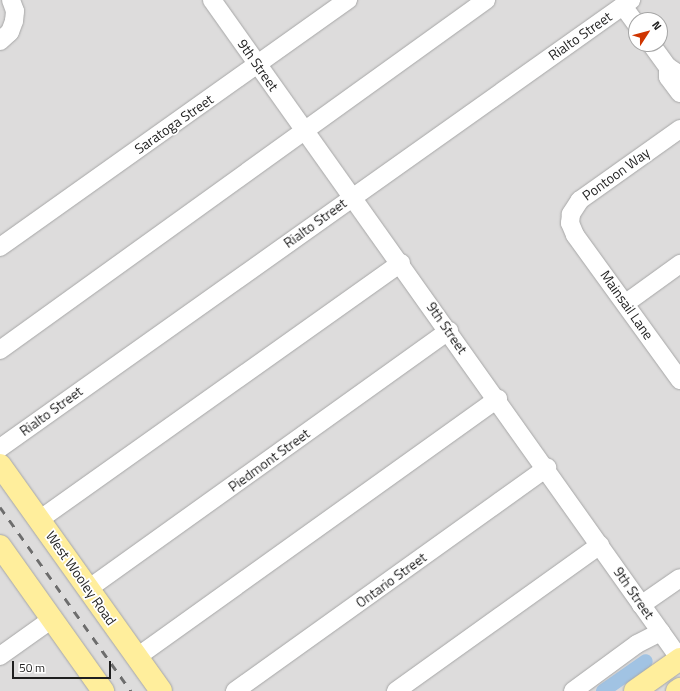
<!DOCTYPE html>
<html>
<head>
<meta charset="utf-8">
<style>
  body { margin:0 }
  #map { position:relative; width:680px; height:691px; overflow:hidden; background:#f1f0e5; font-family:"Titillium Web",sans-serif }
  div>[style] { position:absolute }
  .residential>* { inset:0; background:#dddcdc }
  .canal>* { height:14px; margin:-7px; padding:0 7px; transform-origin:7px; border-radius:7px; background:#a1c3e3 }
  .roads { filter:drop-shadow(0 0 1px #a6a6a6) drop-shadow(0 0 1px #a6a6a6) }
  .minor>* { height:18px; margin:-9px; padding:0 9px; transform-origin:9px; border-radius:9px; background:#fff }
  .major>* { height:22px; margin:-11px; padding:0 11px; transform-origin:11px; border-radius:11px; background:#ffee9c }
  .rail>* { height:3px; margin-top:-1.5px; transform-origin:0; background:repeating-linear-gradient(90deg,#6d6d6d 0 8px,transparent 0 16px) }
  span { translate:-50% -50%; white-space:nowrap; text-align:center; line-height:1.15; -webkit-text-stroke:3.5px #fff; paint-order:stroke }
  .street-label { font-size:14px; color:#1f1f1f }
  .north { position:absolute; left:628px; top:12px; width:40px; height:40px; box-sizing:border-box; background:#fff; border:1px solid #a5a5a5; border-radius:50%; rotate:54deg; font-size:11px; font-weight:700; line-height:16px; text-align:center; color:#1f1f1f }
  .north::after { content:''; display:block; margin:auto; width:14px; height:18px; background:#cf3500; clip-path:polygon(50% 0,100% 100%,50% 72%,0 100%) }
  .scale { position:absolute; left:12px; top:661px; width:99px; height:18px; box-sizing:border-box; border:2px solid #1f1f1f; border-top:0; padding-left:5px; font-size:12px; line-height:14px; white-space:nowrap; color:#1f1f1f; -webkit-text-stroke:3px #fff; paint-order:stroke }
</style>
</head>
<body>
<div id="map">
  <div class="residential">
    <i style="clip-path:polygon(evenodd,0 0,680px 0,680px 691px,0 691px,0 0,636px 20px,660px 20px,660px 44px,636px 44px,636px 20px)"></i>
  </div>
  <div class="canal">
    <i style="left:603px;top:691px;width:52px;rotate:-34.9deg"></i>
  </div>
  <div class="roads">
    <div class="minor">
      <i style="left:212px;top:0;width:808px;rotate:54.62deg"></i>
      <i style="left:623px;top:6px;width:22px;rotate:54deg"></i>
      <i style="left:0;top:41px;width:13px;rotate:-42deg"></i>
      <i style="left:10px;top:32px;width:12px;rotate:-70deg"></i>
      <i style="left:14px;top:21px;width:10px;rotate:-84deg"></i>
      <i style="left:15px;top:11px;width:12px;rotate:-110deg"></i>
      <i style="left:651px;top:44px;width:29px;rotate:54deg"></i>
      <i style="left:668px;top:67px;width:14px;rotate:34deg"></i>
      <i style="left:668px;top:67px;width:10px;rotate:90deg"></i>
      <i style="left:668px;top:77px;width:20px;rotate:53deg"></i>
      <i style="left:680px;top:129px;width:123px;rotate:144.6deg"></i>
      <i style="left:580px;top:200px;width:17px;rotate:123deg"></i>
      <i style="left:571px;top:214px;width:9px;rotate:96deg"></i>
      <i style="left:570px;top:223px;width:13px;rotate:67deg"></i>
      <i style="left:575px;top:235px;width:179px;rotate:54.1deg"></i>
      <i style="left:0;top:247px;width:427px;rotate:-35.4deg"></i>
      <i style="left:626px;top:303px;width:67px;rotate:-35.8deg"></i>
      <i style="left:0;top:350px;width:599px;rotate:-35.76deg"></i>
      <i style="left:0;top:448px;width:774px;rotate:-35.37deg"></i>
      <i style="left:39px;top:520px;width:444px;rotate:-35.4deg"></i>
      <i style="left:88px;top:589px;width:444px;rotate:-35.6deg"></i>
      <i style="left:641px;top:605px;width:47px;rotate:-34.7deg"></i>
      <i style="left:0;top:656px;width:64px;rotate:-35.4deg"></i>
      <i style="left:137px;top:657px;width:444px;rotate:-35.6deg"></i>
      <i style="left:235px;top:691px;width:384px;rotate:-35.6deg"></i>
      <i style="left:396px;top:691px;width:251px;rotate:-35.6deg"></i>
      <i style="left:573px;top:691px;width:79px;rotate:-36.3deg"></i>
      <i style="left:637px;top:644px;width:27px;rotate:-27deg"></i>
    </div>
    <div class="major">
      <i style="left:0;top:465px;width:277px;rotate:54.5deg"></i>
      <i style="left:0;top:546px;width:178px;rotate:54.6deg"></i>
      <i style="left:635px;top:691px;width:55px;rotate:-35.4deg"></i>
      <i style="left:677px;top:691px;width:4px;rotate:-34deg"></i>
    </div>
  </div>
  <div class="rail">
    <i style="left:0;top:507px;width:226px;rotate:54.6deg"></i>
  </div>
  <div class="street-label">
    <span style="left:580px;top:36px;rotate:-35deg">Rialto Street</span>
    <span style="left:258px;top:65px;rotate:55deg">9th Street</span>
    <span style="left:174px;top:124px;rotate:-35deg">Saratoga Street</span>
    <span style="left:616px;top:174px;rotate:-36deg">Pontoon Way</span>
    <span style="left:315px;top:223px;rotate:-36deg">Rialto Street</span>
    <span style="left:627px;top:305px;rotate:55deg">Mainsail Lane</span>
    <span style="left:447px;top:328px;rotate:55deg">9th Street</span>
    <span style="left:51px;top:411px;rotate:-36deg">Rialto Street</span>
    <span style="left:269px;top:460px;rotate:-36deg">Piedmont Street</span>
    <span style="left:81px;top:578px;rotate:55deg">West Wooley Road</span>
    <span style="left:391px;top:580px;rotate:-36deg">Ontario Street</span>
    <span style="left:634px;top:593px;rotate:55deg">9th Street</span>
  </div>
  <div class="north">N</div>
  <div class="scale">50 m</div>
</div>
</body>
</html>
